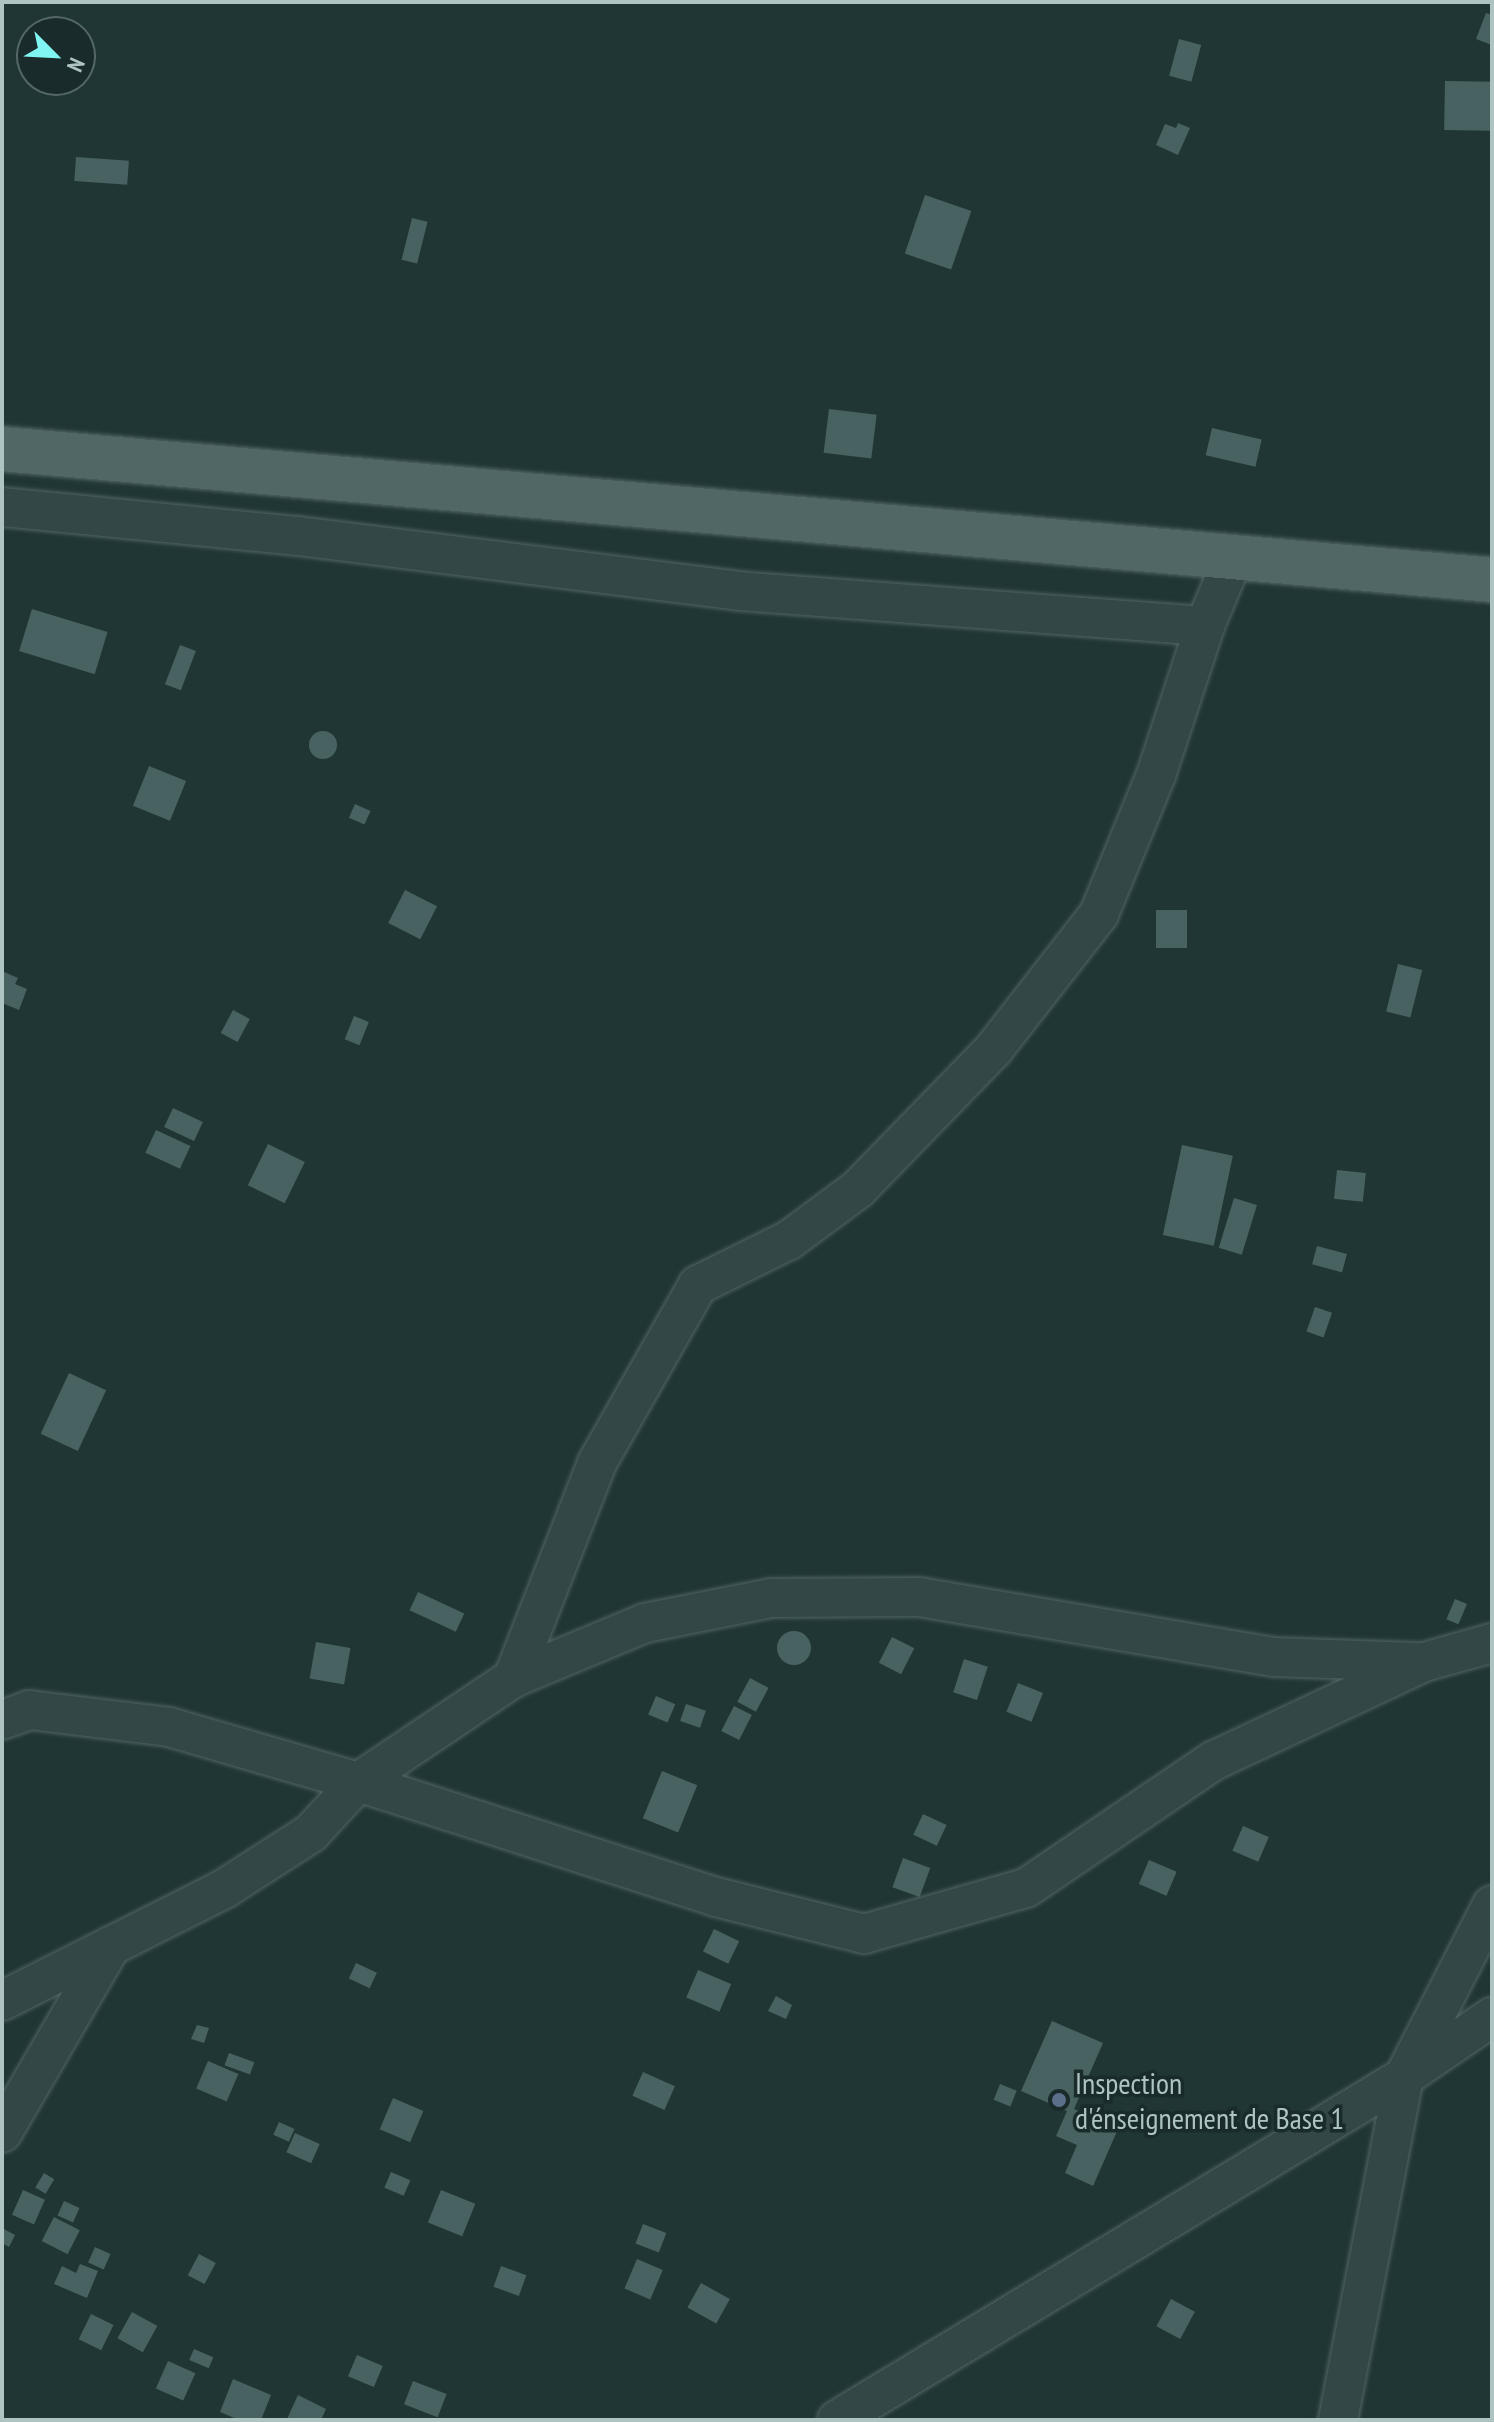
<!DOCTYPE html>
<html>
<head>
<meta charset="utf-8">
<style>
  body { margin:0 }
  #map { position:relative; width:1494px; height:2422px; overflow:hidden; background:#203635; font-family:"PT Sans Narrow",sans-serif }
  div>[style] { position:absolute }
  .building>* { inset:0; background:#486261; transform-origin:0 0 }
  .round { border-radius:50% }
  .roads { filter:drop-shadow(0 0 2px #516564) drop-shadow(0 0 2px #516564) }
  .street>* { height:38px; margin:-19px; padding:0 19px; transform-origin:19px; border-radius:19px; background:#334746 }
  .primary>* { height:44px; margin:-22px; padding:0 22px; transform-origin:22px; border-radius:22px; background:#516766 }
  .dots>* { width:22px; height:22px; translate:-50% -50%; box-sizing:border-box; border:4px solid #192b2a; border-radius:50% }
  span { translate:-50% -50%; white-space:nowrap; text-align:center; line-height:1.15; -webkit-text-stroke:7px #192b2a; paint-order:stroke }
  .poi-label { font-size:30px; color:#adc4c3 }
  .left { translate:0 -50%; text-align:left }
  .frame { position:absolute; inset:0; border:4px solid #adc4c3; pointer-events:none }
  .north { position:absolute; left:16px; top:16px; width:80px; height:80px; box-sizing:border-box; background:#192b2a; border:2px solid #546867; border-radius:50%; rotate:114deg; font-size:22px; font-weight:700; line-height:32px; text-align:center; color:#adc4c3 }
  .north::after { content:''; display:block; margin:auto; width:28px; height:36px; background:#80f6f2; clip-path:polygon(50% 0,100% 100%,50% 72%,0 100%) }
</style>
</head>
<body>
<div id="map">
  <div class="building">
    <i style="clip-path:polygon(1486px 13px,1492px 15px,1492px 45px,1476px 39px)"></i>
    <i style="left:1179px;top:39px;width:23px;height:38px;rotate:15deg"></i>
    <i style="left:1445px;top:81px;width:47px;height:49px;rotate:1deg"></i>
    <i style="clip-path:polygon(1178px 123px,1190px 128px,1178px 155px,1156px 145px,1165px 124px,1176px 128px)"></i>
    <i style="left:76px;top:157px;width:53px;height:24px;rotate:4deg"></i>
    <i style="left:925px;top:195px;width:49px;height:62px;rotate:19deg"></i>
    <i style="left:412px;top:218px;width:16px;height:43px;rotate:14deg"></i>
    <i style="left:829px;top:409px;width:48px;height:44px;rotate:7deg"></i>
    <i style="left:1212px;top:428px;width:51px;height:28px;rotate:13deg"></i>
    <i style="left:32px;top:609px;width:79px;height:44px;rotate:17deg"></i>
    <i style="left:180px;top:645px;width:17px;height:42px;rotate:21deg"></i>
    <i class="round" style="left:309px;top:731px;width:28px;height:28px"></i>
    <i style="left:149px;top:766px;width:40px;height:43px;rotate:22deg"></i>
    <i style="left:355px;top:804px;width:17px;height:15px;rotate:24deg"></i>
    <i style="left:405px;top:890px;width:36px;height:37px;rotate:27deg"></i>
    <i style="left:1156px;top:910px;width:31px;height:38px"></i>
    <i style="left:1398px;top:964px;width:25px;height:49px;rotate:14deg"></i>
    <i style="clip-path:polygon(2px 971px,18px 978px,15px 984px,27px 989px,19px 1010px,2px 1003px)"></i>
    <i style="left:233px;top:1010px;width:19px;height:26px;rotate:28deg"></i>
    <i style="left:354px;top:1016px;width:16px;height:25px;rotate:22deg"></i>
    <i style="left:173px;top:1108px;width:33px;height:21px;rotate:25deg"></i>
    <i style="left:156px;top:1130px;width:38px;height:25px;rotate:25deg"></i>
    <i style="left:268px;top:1144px;width:41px;height:46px;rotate:26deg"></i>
    <i style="left:1182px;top:1145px;width:52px;height:92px;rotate:12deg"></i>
    <i style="left:1337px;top:1170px;width:29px;height:29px;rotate:6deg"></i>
    <i style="left:1234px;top:1198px;width:24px;height:52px;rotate:17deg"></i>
    <i style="left:1317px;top:1246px;width:31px;height:19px;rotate:15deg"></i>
    <i style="left:1315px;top:1307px;width:18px;height:26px;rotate:19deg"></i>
    <i style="left:69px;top:1373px;width:41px;height:67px;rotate:25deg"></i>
    <i style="left:418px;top:1592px;width:51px;height:20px;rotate:25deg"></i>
    <i style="left:1455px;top:1599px;width:13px;height:22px;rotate:23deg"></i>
    <i class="round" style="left:777px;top:1631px;width:34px;height:34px"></i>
    <i style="left:892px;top:1637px;width:25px;height:29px;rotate:27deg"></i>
    <i style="left:316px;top:1642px;width:35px;height:37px;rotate:10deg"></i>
    <i style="left:964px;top:1659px;width:25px;height:35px;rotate:18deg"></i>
    <i style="left:750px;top:1678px;width:21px;height:27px;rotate:28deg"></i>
    <i style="left:1018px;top:1683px;width:27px;height:31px;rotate:22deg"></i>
    <i style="left:656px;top:1696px;width:21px;height:20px;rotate:23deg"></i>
    <i style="left:686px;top:1704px;width:21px;height:18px;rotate:19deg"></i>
    <i style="left:734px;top:1706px;width:20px;height:28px;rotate:27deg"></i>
    <i style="left:662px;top:1771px;width:38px;height:51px;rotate:22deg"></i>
    <i style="left:923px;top:1814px;width:26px;height:23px;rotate:25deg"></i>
    <i style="left:1243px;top:1826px;width:28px;height:27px;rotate:23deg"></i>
    <i style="left:903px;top:1858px;width:29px;height:31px;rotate:20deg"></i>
    <i style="left:1149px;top:1860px;width:30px;height:26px;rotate:23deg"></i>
    <i style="left:714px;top:1929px;width:28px;height:25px;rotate:26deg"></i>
    <i style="left:356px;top:1963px;width:23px;height:17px;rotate:25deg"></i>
    <i style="left:698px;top:1970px;width:36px;height:30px;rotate:23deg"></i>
    <i style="clip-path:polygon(776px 1996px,792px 2005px,786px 2019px,768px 2011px)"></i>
    <i style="clip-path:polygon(1052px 2021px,1103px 2043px,1074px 2109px,1118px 2129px,1093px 2186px,1065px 2173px,1077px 2145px,1056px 2136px,1067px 2111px,1021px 2091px)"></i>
    <i style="clip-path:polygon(197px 2025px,209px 2028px,204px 2043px,191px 2039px)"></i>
    <i style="left:229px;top:2053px;width:27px;height:13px;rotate:20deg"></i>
    <i style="left:208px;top:2061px;width:33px;height:30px;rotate:23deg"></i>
    <i style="left:643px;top:2072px;width:35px;height:26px;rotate:24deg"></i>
    <i style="left:1000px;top:2084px;width:18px;height:17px;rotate:22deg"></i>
    <i style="left:393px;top:2098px;width:33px;height:34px;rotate:23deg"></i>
    <i style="left:279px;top:2122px;width:17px;height:14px;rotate:24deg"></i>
    <i style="left:295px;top:2133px;width:27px;height:21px;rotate:24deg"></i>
    <i style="left:391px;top:2172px;width:21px;height:17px;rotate:23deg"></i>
    <i style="left:44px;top:2173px;width:12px;height:17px;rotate:31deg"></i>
    <i style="left:23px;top:2190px;width:24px;height:27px;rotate:24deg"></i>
    <i style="left:441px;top:2190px;width:37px;height:35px;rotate:22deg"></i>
    <i style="left:64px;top:2201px;width:17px;height:16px;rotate:24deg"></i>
    <i style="left:54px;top:2217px;width:29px;height:27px;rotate:27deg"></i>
    <i style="left:643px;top:2224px;width:25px;height:21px;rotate:21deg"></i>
    <i style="clip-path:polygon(2px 2228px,15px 2235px,9px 2247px,2px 2243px)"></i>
    <i style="left:95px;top:2247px;width:17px;height:17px;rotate:24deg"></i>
    <i style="left:199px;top:2254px;width:19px;height:24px;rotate:28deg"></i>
    <i style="left:637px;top:2259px;width:28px;height:32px;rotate:23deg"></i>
    <i style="clip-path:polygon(80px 2264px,98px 2271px,87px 2298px,54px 2284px,62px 2266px,76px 2273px)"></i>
    <i style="left:501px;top:2266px;width:27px;height:22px;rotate:20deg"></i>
    <i style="left:701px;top:2283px;width:33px;height:28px;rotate:29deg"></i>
    <i style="left:1171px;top:2299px;width:27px;height:31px;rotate:28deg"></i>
    <i style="left:132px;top:2312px;width:29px;height:30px;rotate:29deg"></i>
    <i style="left:91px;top:2314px;width:25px;height:28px;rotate:26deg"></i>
    <i style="left:194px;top:2349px;width:21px;height:12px;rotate:23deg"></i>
    <i style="left:357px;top:2355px;width:28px;height:23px;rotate:23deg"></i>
    <i style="left:168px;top:2361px;width:30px;height:30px;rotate:24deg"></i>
    <i style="clip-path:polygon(233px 2379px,271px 2395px,261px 2420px,239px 2420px,220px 2412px)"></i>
    <i style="left:413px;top:2381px;width:36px;height:25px;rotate:21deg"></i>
    <i style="clip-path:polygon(298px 2395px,326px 2409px,321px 2420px,287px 2419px)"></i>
  </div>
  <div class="roads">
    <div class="street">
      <i style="left:2px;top:507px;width:297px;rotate:5.6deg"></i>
      <i style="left:298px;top:536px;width:444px;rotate:7.1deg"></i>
      <i style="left:739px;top:591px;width:467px;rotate:4.3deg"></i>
      <i style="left:1232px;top:561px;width:70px;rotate:112.6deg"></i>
      <i style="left:1205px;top:626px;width:157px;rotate:108.2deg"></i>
      <i style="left:1156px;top:775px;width:150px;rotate:112.3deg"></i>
      <i style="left:1099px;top:914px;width:171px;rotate:127.9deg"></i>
      <i style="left:994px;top:1049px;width:195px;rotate:134.2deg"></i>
      <i style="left:858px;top:1189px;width:86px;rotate:143.5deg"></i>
      <i style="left:789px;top:1240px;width:102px;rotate:153.7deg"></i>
      <i style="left:698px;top:1285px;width:205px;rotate:119.6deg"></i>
      <i style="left:597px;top:1463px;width:231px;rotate:111.3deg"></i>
      <i style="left:513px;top:1678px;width:187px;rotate:146.1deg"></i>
      <i style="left:358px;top:1782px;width:376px;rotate:17.8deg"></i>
      <i style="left:716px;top:1897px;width:153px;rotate:14deg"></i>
      <i style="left:864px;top:1934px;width:168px;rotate:-15.9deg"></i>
      <i style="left:1026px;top:1888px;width:226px;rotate:-34.2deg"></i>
      <i style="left:1213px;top:1761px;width:233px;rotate:-25.1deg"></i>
      <i style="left:1424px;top:1662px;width:71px;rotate:-15.6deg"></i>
      <i style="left:513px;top:1678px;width:143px;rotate:-22.6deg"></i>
      <i style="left:645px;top:1623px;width:128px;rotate:-11.2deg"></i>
      <i style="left:771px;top:1598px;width:148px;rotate:-0.4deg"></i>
      <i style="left:919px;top:1597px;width:359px;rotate:9.6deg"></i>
      <i style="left:1273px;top:1657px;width:143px;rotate:2deg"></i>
      <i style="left:2px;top:1720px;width:29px;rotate:-20deg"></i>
      <i style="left:29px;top:1710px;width:141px;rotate:6.9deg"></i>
      <i style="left:169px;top:1727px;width:197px;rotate:16.2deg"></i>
      <i style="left:358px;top:1782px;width:69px;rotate:132.7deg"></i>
      <i style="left:311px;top:1833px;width:103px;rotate:147.2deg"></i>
      <i style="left:224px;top:1889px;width:127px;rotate:153.2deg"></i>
      <i style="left:111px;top:1946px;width:216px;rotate:120.2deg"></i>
      <i style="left:2px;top:2001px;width:122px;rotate:-26.8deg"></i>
      <i style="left:837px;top:2420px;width:663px;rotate:-31.17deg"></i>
      <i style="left:1404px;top:2077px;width:107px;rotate:-34.3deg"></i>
      <i style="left:1338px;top:2420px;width:349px;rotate:-79.1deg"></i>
      <i style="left:1404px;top:2077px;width:193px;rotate:-62.9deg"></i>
    </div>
    <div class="primary">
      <i style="left:2px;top:449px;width:1496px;rotate:5.02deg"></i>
    </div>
  </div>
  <div class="dots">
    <i style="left:1059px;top:2100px;background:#5c6f8a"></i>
  </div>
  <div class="poi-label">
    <span class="left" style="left:1075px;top:2100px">Inspection<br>d'énseignement de Base 1</span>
  </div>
  <div class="frame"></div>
  <div class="north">N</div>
</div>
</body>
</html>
